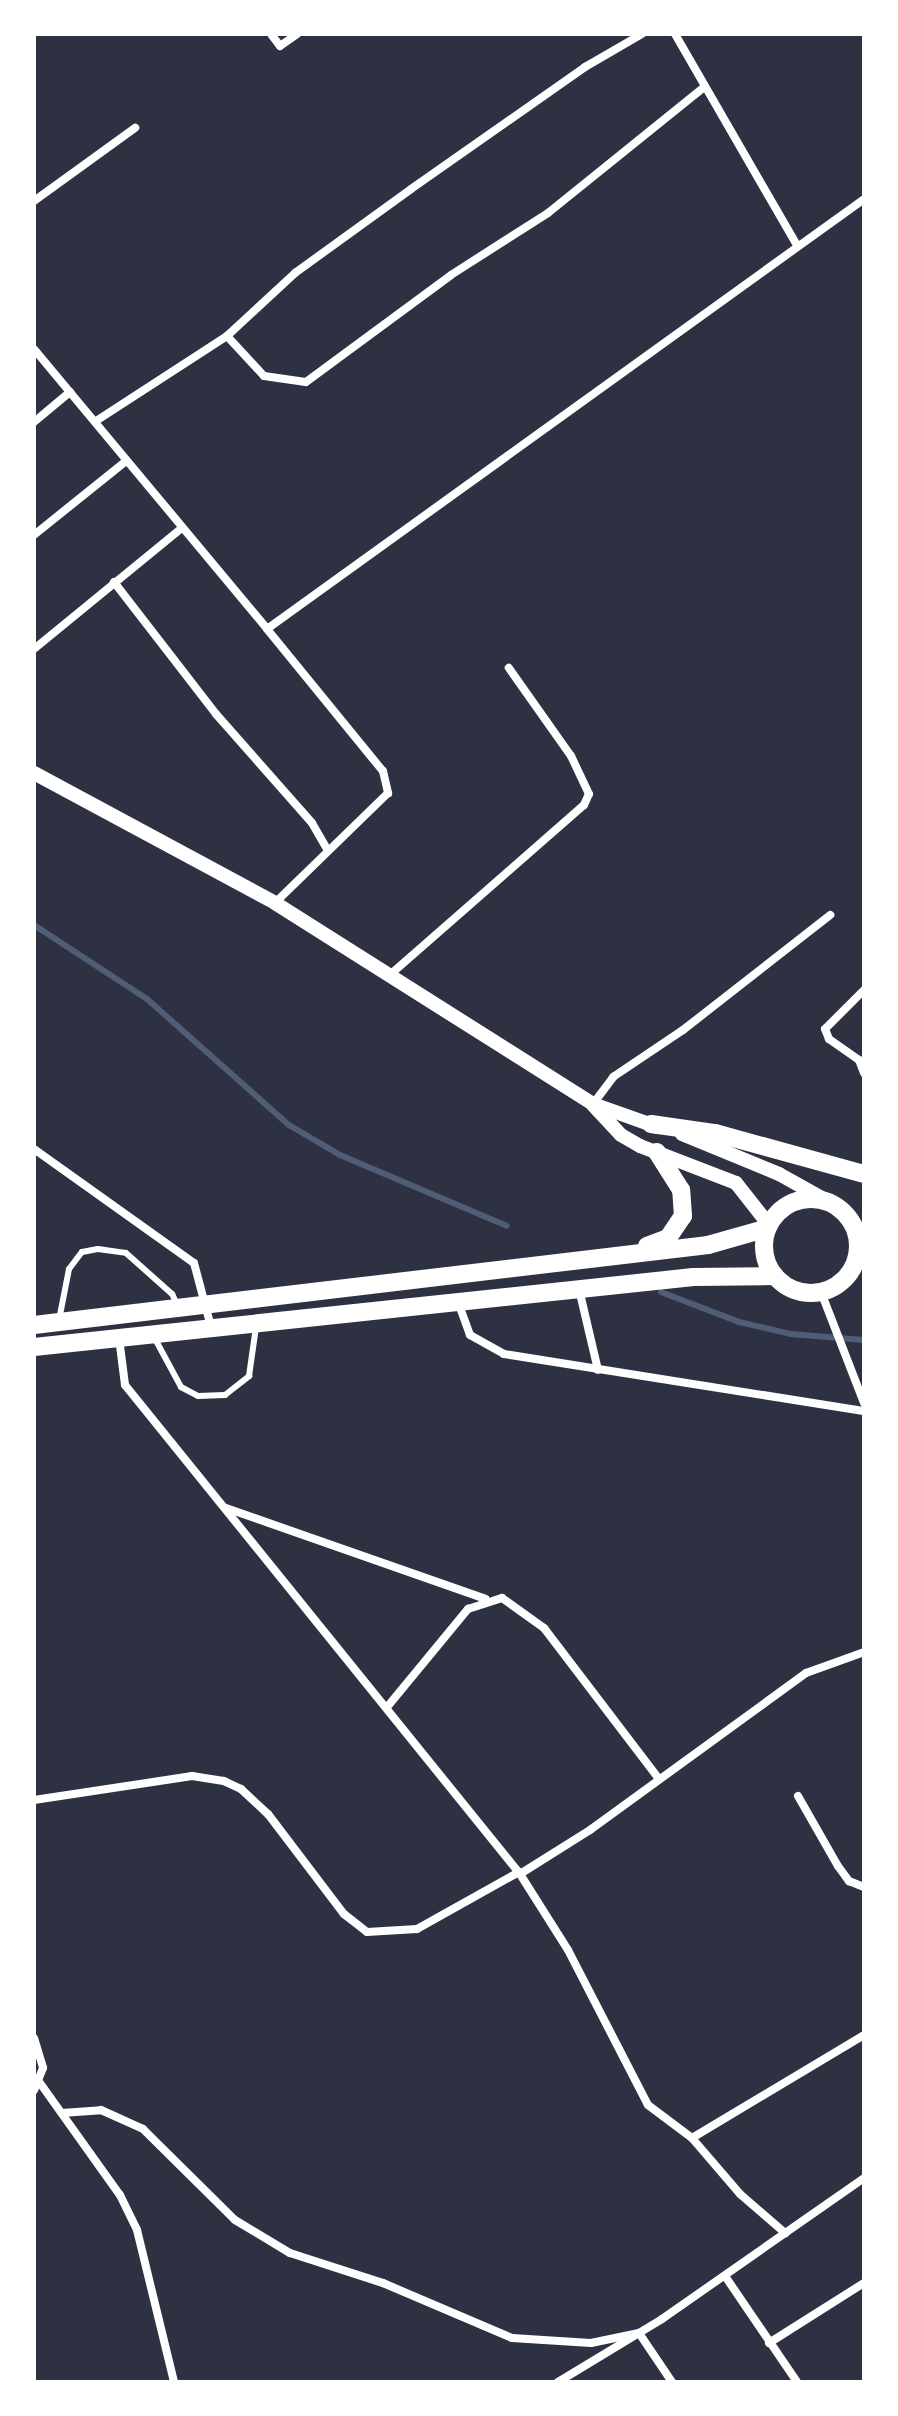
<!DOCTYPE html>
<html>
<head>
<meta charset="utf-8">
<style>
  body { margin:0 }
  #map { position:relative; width:898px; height:2416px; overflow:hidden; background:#2d3142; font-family:Merriweather,serif }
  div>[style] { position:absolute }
  .stream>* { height:6px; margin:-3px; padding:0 3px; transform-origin:3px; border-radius:3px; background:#4f5d75 }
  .service>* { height:6px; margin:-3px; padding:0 3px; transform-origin:3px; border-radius:3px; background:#fff }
  .minor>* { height:8px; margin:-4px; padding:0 4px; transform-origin:4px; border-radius:4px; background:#fff }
  .tertiary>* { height:14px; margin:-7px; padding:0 7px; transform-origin:7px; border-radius:7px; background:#fff }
  .primary>* { height:18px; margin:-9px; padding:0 9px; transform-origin:9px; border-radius:9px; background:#fff }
  .primary>.ring { margin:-9px; padding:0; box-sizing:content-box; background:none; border:18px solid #fff; border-radius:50% }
  span { translate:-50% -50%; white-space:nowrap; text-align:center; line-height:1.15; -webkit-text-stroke:7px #fff; paint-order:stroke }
  .frame { position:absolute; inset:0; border:36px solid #fff; pointer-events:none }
</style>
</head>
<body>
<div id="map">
  <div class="stream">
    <i style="left:34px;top:925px;width:135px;rotate:33.2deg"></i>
    <i style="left:147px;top:999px;width:190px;rotate:41.6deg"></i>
    <i style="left:289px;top:1125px;width:59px;rotate:30.5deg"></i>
    <i style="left:340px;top:1155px;width:181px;rotate:23deg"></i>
    <i style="left:661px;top:1292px;width:84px;rotate:21deg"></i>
    <i style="left:739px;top:1322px;width:53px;rotate:13deg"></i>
    <i style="left:791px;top:1334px;width:73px;rotate:4.7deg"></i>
  </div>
  <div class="service">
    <i style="left:59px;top:1320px;width:52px;rotate:-78.9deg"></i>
    <i style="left:69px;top:1269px;width:21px;rotate:-53deg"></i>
    <i style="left:82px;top:1252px;width:16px;rotate:-11deg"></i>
    <i style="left:98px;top:1249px;width:28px;rotate:8deg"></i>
    <i style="left:126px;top:1253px;width:62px;rotate:41.7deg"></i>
    <i style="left:172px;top:1294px;width:13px;rotate:63deg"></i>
    <i style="left:154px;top:1337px;width:57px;rotate:61.6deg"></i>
    <i style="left:181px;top:1387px;width:19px;rotate:28deg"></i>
    <i style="left:198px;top:1396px;width:27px;rotate:-2deg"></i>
    <i style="left:225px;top:1395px;width:31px;rotate:-38deg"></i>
    <i style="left:249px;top:1376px;width:49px;rotate:-81.9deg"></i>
  </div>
  <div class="minor">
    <i style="left:271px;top:34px;width:15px;rotate:53deg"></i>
    <i style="left:280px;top:46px;width:21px;rotate:-35deg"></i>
    <i style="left:675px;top:34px;width:242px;rotate:60deg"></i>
    <i style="left:34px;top:201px;width:125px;rotate:-35.9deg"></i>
    <i style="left:227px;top:336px;width:54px;rotate:47.2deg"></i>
    <i style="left:264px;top:376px;width:42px;rotate:8.1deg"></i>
    <i style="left:306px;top:382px;width:180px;rotate:-36.4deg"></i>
    <i style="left:451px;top:275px;width:115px;rotate:-32.6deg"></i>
    <i style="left:548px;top:213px;width:201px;rotate:-38.9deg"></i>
    <i style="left:34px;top:349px;width:364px;rotate:50.2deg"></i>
    <i style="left:267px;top:629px;width:736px;rotate:-35.76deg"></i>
    <i style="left:96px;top:421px;width:156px;rotate:-33deg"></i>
    <i style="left:227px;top:336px;width:93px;rotate:-42.8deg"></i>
    <i style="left:295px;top:273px;width:143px;rotate:-35.9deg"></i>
    <i style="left:411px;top:189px;width:213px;rotate:-35deg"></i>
    <i style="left:585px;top:67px;width:66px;rotate:-30.1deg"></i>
    <i style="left:34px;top:422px;width:47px;rotate:-39.8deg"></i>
    <i style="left:34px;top:535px;width:118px;rotate:-38.8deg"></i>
    <i style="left:114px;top:582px;width:167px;rotate:52.3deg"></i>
    <i style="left:216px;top:714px;width:145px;rotate:48.6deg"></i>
    <i style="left:312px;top:823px;width:32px;rotate:60deg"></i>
    <i style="left:267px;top:629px;width:183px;rotate:50.8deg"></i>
    <i style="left:383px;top:771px;width:23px;rotate:77deg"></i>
    <i style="left:388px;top:793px;width:158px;rotate:135.8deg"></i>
    <i style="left:34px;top:649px;width:191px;rotate:-39.3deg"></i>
    <i style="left:392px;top:973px;width:255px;rotate:-41.2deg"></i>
    <i style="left:584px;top:805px;width:12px;rotate:-66deg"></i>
    <i style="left:589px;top:794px;width:42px;rotate:-115.3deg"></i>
    <i style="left:571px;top:756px;width:108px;rotate:-125.2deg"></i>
    <i style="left:864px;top:990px;width:55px;rotate:135deg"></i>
    <i style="left:825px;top:1029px;width:11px;rotate:68deg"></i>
    <i style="left:829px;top:1039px;width:37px;rotate:35deg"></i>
    <i style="left:859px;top:1060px;width:14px;rotate:69deg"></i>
    <i style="left:593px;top:1104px;width:34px;rotate:-53deg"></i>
    <i style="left:613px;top:1077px;width:84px;rotate:-33.9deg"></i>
    <i style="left:683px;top:1030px;width:187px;rotate:-38deg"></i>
    <i style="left:34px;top:1149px;width:196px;rotate:35.5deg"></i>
    <i style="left:194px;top:1263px;width:66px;rotate:75.1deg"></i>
    <i style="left:579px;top:1289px;width:83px;rotate:76.8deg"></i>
    <i style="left:821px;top:1292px;width:119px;rotate:68.8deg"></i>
    <i style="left:458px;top:1302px;width:35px;rotate:70deg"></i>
    <i style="left:470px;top:1335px;width:39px;rotate:29deg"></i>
    <i style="left:504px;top:1354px;width:364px;rotate:9deg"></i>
    <i style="left:119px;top:1338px;width:47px;rotate:82.7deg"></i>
    <i style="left:125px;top:1385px;width:629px;rotate:51.07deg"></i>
    <i style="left:520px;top:1874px;width:83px;rotate:-32.2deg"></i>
    <i style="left:590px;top:1830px;width:267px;rotate:-36deg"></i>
    <i style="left:806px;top:1673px;width:62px;rotate:-19.9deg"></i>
    <i style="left:226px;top:1508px;width:275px;rotate:19.3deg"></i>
    <i style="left:388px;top:1706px;width:126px;rotate:-50.5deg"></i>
    <i style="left:468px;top:1609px;width:36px;rotate:-18deg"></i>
    <i style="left:502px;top:1598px;width:52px;rotate:35.5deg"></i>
    <i style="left:544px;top:1628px;width:190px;rotate:52.7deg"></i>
    <i style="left:798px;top:1796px;width:81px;rotate:60.3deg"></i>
    <i style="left:838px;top:1866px;width:19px;rotate:54deg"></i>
    <i style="left:849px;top:1881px;width:16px;rotate:22deg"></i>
    <i style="left:34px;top:1800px;width:160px;rotate:-8.6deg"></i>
    <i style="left:192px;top:1776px;width:32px;rotate:9deg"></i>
    <i style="left:224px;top:1781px;width:19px;rotate:25deg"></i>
    <i style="left:241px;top:1789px;width:37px;rotate:43deg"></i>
    <i style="left:268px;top:1814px;width:126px;rotate:52.8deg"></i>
    <i style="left:344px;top:1914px;width:29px;rotate:38deg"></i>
    <i style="left:367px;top:1932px;width:50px;rotate:-3.4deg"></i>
    <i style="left:417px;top:1929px;width:117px;rotate:-29.2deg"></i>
    <i style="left:520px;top:1874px;width:90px;rotate:57.7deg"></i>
    <i style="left:568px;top:1950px;width:174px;rotate:62.7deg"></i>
    <i style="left:648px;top:2105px;width:55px;rotate:36.9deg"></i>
    <i style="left:692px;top:2138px;width:74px;rotate:49.4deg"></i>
    <i style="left:740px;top:2194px;width:60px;rotate:40.9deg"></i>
    <i style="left:34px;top:2038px;width:31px;rotate:73deg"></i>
    <i style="left:43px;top:2068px;width:24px;rotate:112deg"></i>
    <i style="left:40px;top:2083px;width:138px;rotate:54.5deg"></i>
    <i style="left:120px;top:2195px;width:39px;rotate:64deg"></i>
    <i style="left:137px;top:2230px;width:156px;rotate:76.3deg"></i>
    <i style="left:62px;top:2113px;width:39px;rotate:-4deg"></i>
    <i style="left:101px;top:2110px;width:46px;rotate:24.3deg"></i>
    <i style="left:143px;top:2129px;width:129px;rotate:44.7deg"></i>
    <i style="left:235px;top:2220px;width:64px;rotate:31deg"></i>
    <i style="left:290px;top:2253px;width:98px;rotate:17.9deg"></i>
    <i style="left:383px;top:2283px;width:140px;rotate:23.1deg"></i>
    <i style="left:512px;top:2338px;width:79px;rotate:3.6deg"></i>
    <i style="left:591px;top:2343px;width:49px;rotate:-11.8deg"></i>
    <i style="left:639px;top:2333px;width:59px;rotate:56deg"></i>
    <i style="left:692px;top:2138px;width:200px;rotate:-30.9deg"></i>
    <i style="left:725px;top:2276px;width:128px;rotate:55.8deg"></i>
    <i style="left:769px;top:2343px;width:112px;rotate:-32.3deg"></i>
    <i style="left:558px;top:2382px;width:122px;rotate:-31.2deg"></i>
    <i style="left:662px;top:2319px;width:246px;rotate:-34.9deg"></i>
  </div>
  <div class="tertiary">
    <i style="left:34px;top:773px;width:274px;rotate:28.3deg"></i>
    <i style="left:275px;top:903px;width:376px;rotate:32.3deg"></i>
    <i style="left:593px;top:1104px;width:69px;rotate:19.5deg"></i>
    <i style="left:593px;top:1105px;width:41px;rotate:47deg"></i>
    <i style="left:621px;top:1135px;width:22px;rotate:30deg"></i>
    <i style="left:640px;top:1146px;width:103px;rotate:21.1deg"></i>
    <i style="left:736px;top:1183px;width:53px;rotate:51.8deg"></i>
    <i style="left:682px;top:1134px;width:105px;rotate:22.4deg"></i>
    <i style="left:779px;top:1174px;width:57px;rotate:29.2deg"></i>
  </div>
  <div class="primary">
    <i style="left:651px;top:1124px;width:65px;rotate:8deg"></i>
    <i style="left:715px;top:1133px;width:155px;rotate:15.4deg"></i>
    <i class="ring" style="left:764px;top:1199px;width:76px;height:76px"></i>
    <i style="left:647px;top:1246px;width:22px;rotate:-21deg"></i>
    <i style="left:668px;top:1238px;width:27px;rotate:-56deg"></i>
    <i style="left:683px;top:1216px;width:26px;rotate:-94deg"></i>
    <i style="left:681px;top:1190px;width:45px;rotate:-122.3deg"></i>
    <i style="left:34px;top:1325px;width:679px;rotate:-6.77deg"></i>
    <i style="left:708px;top:1245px;width:62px;rotate:-15.8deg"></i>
    <i style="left:34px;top:1347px;width:663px;rotate:-6.06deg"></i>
    <i style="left:693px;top:1277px;width:82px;rotate:-0.7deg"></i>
  </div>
  <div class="frame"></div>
</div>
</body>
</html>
